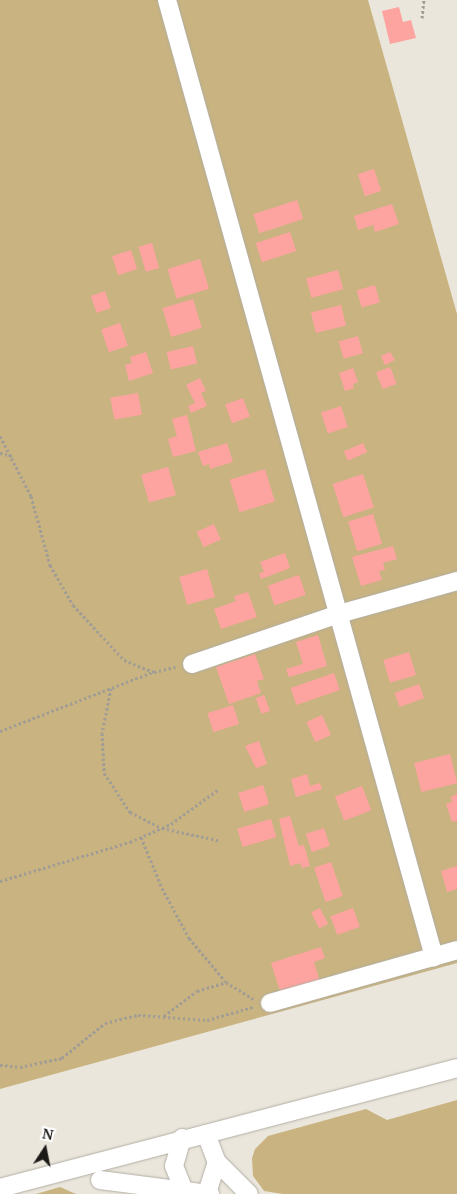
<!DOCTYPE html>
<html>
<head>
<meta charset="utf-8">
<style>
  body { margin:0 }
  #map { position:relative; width:457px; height:1194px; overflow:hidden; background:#ebe6dc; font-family:"Noto Serif",serif }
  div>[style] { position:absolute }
  .green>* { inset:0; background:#c8b381 }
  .building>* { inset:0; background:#fea4a0; transform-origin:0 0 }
  .path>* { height:3px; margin-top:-1.5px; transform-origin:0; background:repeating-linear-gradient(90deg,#a19d95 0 2.5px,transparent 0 5px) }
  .roads { filter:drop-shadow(0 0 1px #b2aea3) drop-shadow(0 0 1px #b2aea3) }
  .minor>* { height:18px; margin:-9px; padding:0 9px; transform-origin:9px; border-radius:9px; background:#fff }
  span { translate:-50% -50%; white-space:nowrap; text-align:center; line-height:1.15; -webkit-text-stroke:4.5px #fff; paint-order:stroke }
  .north { position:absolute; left:20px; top:1124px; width:50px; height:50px; -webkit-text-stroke:4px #fff; paint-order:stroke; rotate:11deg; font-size:14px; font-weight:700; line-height:20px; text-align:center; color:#1c1a16 }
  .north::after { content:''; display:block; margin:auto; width:18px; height:22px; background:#1c1a16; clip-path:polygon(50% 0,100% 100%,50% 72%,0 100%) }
</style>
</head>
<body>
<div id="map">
  <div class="green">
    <i style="clip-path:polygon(0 0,368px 0,457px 314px,457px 963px,0 1089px)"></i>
    <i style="clip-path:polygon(457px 1100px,457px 1194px,283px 1194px,264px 1191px,253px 1176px,252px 1158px,255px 1149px,268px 1136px,366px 1109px,387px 1120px)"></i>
    <i style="clip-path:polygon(60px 1187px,76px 1194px,36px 1194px)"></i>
  </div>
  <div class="building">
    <i style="clip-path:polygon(399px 7px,403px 22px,411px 20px,416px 38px,390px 44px,382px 11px)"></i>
    <i style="left:374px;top:169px;width:23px;height:17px;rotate:72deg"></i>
    <i style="left:297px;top:200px;width:20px;height:46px;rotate:72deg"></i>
    <i style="clip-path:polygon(392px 204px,399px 224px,375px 232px,373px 225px,358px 230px,354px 216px)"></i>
    <i style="left:290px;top:232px;width:20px;height:36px;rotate:72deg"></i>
    <i style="left:152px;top:243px;width:26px;height:14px;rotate:74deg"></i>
    <i style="left:131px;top:250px;width:20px;height:20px;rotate:72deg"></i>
    <i style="left:200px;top:259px;width:31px;height:34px;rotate:73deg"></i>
    <i style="left:338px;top:270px;width:20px;height:33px;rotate:75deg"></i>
    <i style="left:375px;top:285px;width:18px;height:19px;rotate:74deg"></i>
    <i style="left:105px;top:291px;width:18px;height:15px;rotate:71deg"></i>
    <i style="left:193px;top:299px;width:30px;height:32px;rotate:73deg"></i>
    <i style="left:341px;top:305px;width:21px;height:31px;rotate:76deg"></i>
    <i style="left:120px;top:323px;width:24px;height:20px;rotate:71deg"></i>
    <i style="left:358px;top:336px;width:18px;height:20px;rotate:74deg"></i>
    <i style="left:193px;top:346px;width:18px;height:27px;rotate:77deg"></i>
    <i style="clip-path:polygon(146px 352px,153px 373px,129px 381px,125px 365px,132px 363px,130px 357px)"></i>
    <i style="clip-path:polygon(390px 352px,395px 360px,385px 365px,381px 356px)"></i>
    <i style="left:390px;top:367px;width:18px;height:15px;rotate:68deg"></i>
    <i style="clip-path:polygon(353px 368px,358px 382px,353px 384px,354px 388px,345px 391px,339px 373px)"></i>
    <i style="clip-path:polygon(200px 378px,206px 391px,201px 393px,207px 406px,191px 413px,188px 406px,195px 403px,186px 385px)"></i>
    <i style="left:138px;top:393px;width:22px;height:28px;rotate:80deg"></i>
    <i style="left:243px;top:398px;width:20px;height:19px;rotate:70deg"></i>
    <i style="left:341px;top:406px;width:22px;height:21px;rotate:72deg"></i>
    <i style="clip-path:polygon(187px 415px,196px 451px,173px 457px,168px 439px,177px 436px,172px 419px)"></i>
    <i style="clip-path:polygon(227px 443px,233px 462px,210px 469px,209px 464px,203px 466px,198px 452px)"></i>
    <i style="left:363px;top:443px;width:10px;height:21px;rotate:66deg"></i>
    <i style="left:168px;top:467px;width:29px;height:28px;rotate:74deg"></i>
    <i style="left:265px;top:469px;width:34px;height:37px;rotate:73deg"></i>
    <i style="left:363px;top:474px;width:35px;height:32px;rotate:72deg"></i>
    <i style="left:373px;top:514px;width:31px;height:26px;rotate:73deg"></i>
    <i style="left:214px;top:524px;width:17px;height:19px;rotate:66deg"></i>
    <i style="clip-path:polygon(393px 546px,397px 559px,383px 563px,385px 570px,379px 571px,382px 580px,361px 586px,352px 557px)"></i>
    <i style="clip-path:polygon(285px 553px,290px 568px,261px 579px,259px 573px,264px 572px,260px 562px)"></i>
    <i style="left:207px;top:569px;width:29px;height:29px;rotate:74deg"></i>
    <i style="left:299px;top:575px;width:21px;height:33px;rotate:71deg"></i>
    <i style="clip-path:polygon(248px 592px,257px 617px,221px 629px,214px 609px,236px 601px,234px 596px)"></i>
    <i style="clip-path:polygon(318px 635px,327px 666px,289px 677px,286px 669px,303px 664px,296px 642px)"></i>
    <i style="left:409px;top:652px;width:24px;height:27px;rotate:73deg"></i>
    <i style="clip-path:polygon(255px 654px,264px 679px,257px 681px,261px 693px,229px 704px,216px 667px)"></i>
    <i style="left:334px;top:673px;width:18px;height:46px;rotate:71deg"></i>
    <i style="left:419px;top:684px;width:15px;height:26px;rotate:70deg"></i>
    <i style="left:264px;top:695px;width:17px;height:9px;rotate:69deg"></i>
    <i style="left:233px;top:705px;width:20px;height:27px;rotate:72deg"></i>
    <i style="left:322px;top:715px;width:22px;height:17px;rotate:66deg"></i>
    <i style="clip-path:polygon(259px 741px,267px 764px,256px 768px,245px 746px)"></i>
    <i style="left:450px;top:754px;width:30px;height:37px;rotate:76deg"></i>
    <i style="clip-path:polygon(307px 774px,310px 786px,320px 783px,322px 789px,296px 797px,291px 779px)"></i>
    <i style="left:263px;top:785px;width:20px;height:26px;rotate:72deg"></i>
    <i style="left:362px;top:786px;width:26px;height:29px;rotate:69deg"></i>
    <i style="clip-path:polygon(457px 794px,457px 821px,452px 822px,446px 804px,452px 802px,451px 797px)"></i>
    <i style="clip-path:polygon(290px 816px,299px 846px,304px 845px,310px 866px,302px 868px,300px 863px,290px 866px,279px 819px)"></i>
    <i style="left:271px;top:819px;width:19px;height:35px;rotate:74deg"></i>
    <i style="left:324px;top:828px;width:19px;height:19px;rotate:72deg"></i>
    <i style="left:331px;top:862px;width:36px;height:18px;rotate:71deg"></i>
    <i style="clip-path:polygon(457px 866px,457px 889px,447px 892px,441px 871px)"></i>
    <i style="left:320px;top:908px;width:18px;height:10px;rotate:63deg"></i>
    <i style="left:353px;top:908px;width:20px;height:24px;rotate:70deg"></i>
    <i style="clip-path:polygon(321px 947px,325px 958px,314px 962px,320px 982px,281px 994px,271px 963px)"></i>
  </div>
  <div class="path">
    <i style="left:422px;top:18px;width:18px;rotate:-84deg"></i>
    <i style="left:0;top:436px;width:68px;rotate:62.7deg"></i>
    <i style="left:31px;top:496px;width:72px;rotate:74.6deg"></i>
    <i style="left:50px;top:565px;width:46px;rotate:60.1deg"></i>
    <i style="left:73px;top:605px;width:75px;rotate:47.2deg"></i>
    <i style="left:124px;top:660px;width:32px;rotate:22deg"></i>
    <i style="left:154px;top:672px;width:22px;rotate:-13deg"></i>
    <i style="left:0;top:453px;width:13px;rotate:13deg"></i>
    <i style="left:111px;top:688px;width:46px;rotate:101.3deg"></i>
    <i style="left:102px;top:733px;width:40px;rotate:87.1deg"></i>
    <i style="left:104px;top:773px;width:47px;rotate:56.3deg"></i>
    <i style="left:130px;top:812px;width:36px;rotate:27deg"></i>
    <i style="left:162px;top:828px;width:60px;rotate:12.4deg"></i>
    <i style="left:0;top:731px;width:164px;rotate:-21.1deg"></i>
    <i style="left:141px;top:837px;width:55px;rotate:67.6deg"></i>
    <i style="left:162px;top:888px;width:57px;rotate:61.6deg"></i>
    <i style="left:189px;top:938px;width:57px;rotate:49.9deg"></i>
    <i style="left:226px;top:982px;width:32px;rotate:32deg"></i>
    <i style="left:0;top:881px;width:136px;rotate:-16.7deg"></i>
    <i style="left:130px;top:842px;width:45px;rotate:-23.7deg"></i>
    <i style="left:171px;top:824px;width:59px;rotate:-36.1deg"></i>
    <i style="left:164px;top:1016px;width:41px;rotate:-37.1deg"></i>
    <i style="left:197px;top:991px;width:30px;rotate:-17deg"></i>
    <i style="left:0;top:1065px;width:20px;rotate:6deg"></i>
    <i style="left:20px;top:1067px;width:43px;rotate:-12.1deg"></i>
    <i style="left:62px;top:1058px;width:55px;rotate:-39.1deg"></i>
    <i style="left:105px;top:1023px;width:34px;rotate:-14deg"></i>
    <i style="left:138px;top:1015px;width:69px;rotate:4.1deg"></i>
    <i style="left:207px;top:1020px;width:48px;rotate:-15.8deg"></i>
  </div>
  <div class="roads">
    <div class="minor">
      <i style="left:167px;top:0;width:994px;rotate:74.41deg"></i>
      <i style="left:192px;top:664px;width:155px;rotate:-18.8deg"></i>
      <i style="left:339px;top:614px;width:123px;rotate:-15.6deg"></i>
      <i style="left:270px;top:1003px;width:194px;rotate:-15.8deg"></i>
      <i style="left:206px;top:1134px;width:30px;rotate:69deg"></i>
      <i style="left:217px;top:1162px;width:33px;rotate:108deg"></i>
      <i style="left:182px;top:1138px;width:29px;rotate:106deg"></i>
      <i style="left:174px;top:1166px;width:27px;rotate:68deg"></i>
      <i style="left:217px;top:1162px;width:45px;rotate:45deg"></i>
      <i style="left:100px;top:1180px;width:111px;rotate:7.3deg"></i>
      <i style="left:0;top:1188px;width:472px;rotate:-14.7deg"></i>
    </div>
  </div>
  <div class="north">N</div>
</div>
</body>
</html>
